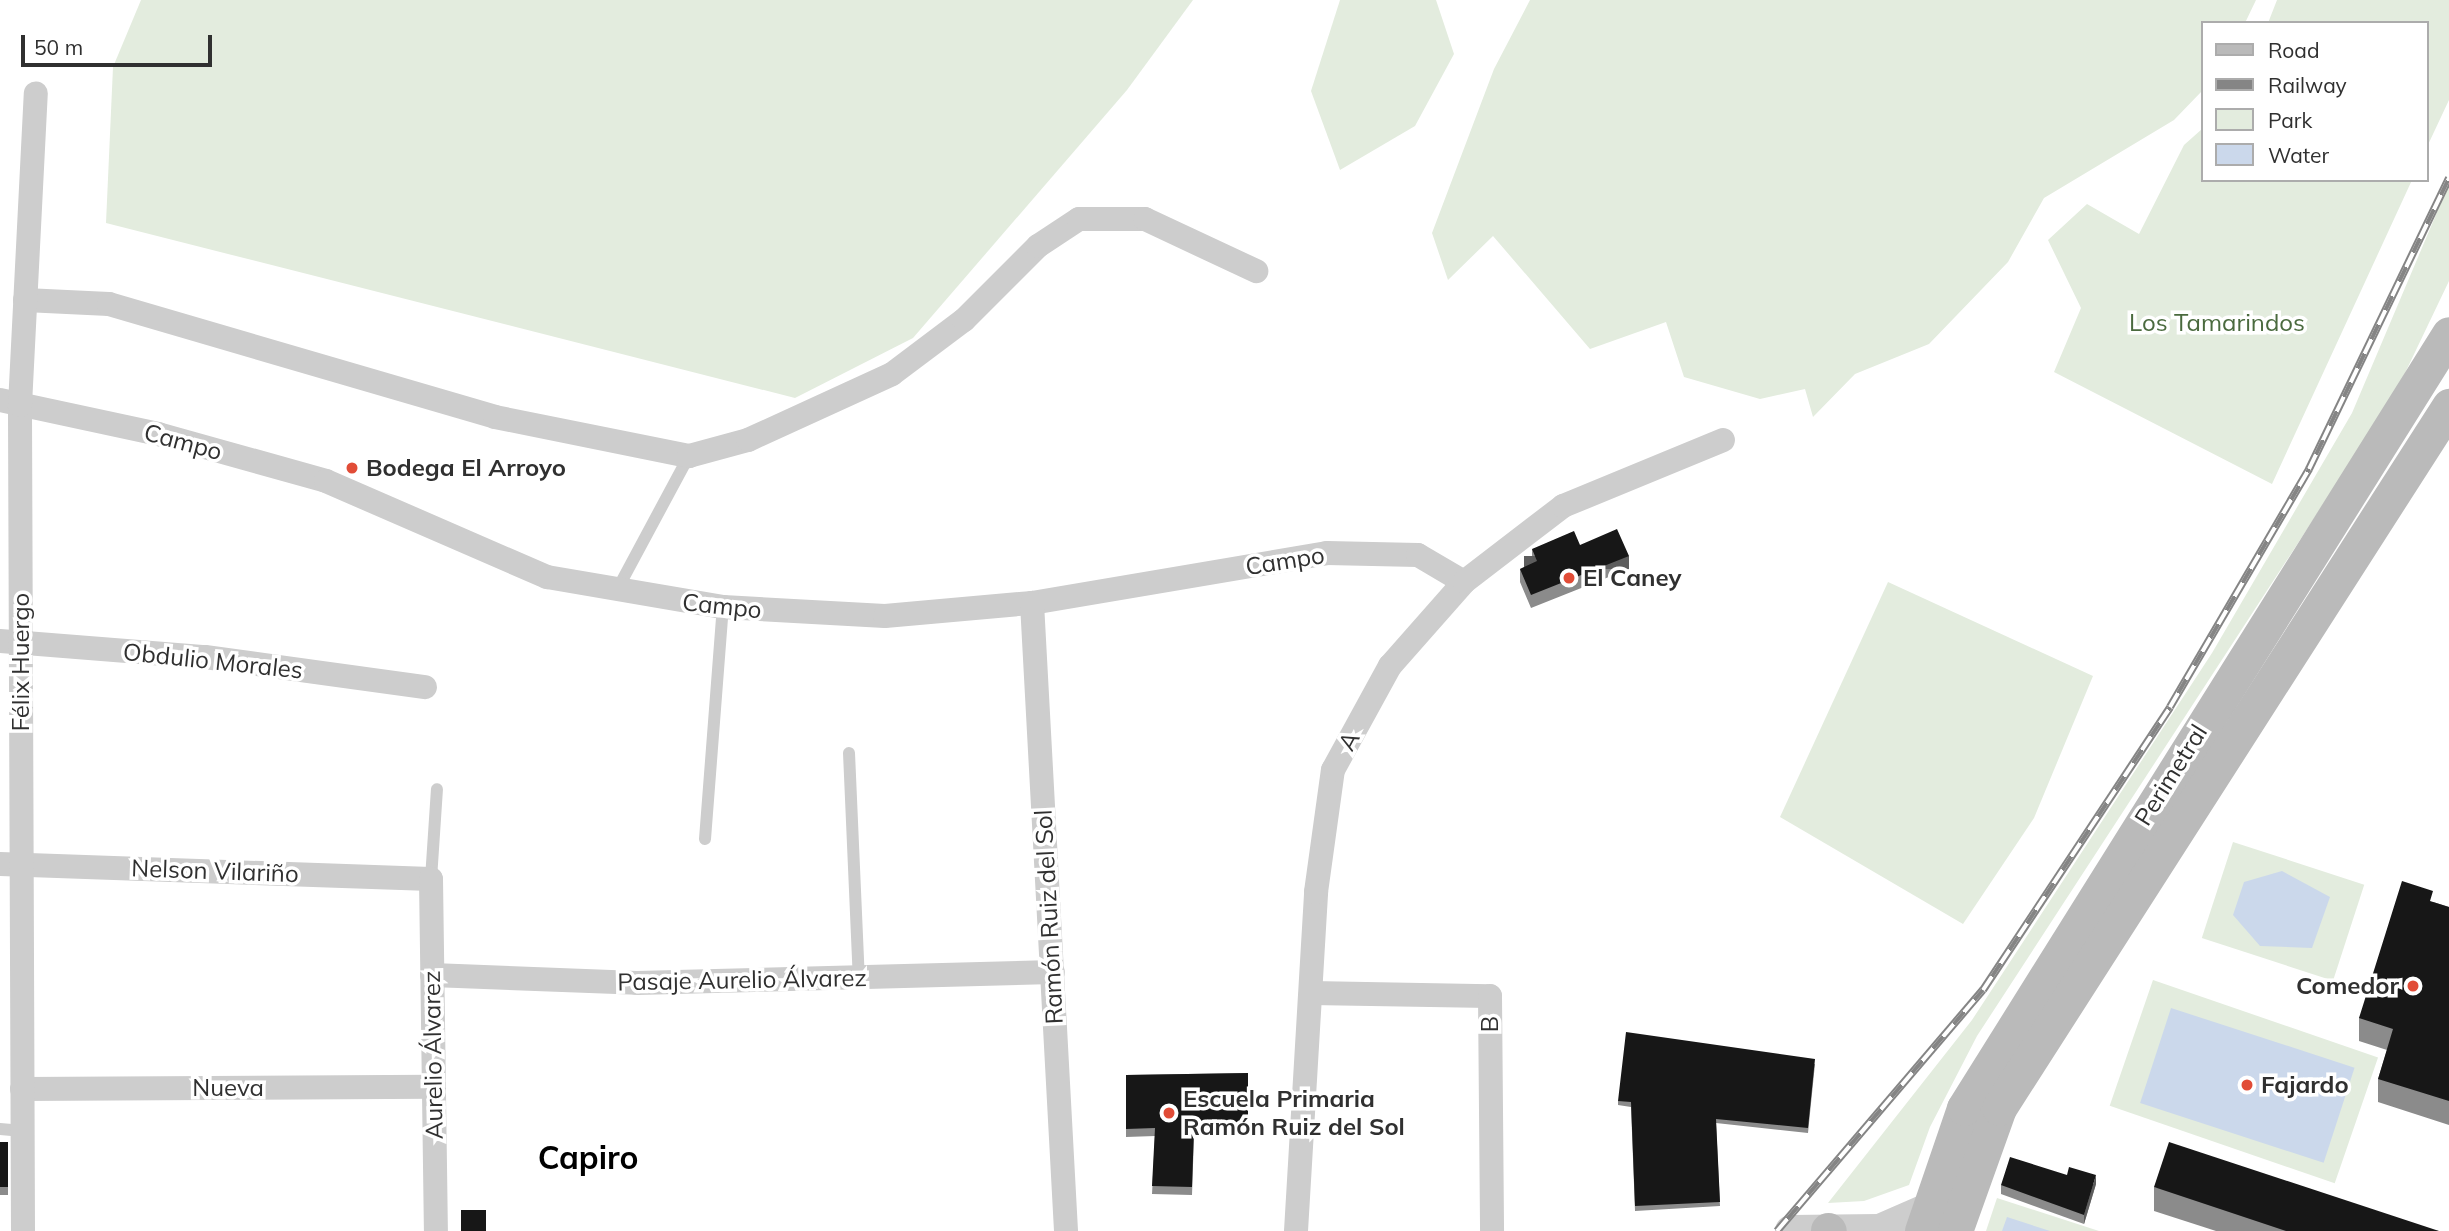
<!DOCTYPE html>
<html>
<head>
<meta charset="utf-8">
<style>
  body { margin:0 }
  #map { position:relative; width:2449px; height:1231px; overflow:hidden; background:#fff; font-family:Mulish,sans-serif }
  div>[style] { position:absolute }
  .green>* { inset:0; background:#e3ecde; transform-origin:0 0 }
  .water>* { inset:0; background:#cbd8eb; transform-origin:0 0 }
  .service>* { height:12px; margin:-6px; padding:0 6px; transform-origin:6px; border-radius:6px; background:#cdcdcd }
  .minor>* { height:24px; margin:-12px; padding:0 12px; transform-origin:12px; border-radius:12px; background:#cdcdcd }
  .tertiary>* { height:32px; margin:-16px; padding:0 16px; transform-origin:16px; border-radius:16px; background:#cdcdcd }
  .secondary>* { height:35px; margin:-17.5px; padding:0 17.5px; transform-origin:17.5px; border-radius:17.5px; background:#bababa }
  .rail>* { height:8px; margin-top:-4px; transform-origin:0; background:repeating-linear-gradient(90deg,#fff 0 16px,#858585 0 32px); box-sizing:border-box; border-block:2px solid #858585 }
  .wall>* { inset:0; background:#8b8b8b; transform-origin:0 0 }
  .shaded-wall>* { inset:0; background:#5d5d5d; transform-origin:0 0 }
  .building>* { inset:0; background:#171717; transform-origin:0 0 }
  .dots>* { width:19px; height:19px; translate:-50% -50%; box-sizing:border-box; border:4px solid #fff; border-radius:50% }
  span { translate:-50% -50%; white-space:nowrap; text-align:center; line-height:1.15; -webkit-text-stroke:7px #fff; paint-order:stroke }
  .park-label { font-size:24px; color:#4a6a3e }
  .street-label { font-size:24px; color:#303030 }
  .poi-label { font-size:24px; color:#303030; font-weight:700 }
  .left { translate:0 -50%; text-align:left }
  .right { translate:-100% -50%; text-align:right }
  .district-label { font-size:32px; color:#000; font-weight:700 }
  .legend { position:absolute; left:2201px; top:21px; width:228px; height:161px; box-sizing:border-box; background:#fff; border:2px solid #acacac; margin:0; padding:9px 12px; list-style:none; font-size:21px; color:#303030 }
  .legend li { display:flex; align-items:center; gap:14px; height:35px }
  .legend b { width:35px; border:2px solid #acacac }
  .scale { position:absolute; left:21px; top:35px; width:191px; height:32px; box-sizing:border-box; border:4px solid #303030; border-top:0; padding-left:9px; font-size:21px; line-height:24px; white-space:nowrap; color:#303030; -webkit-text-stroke:5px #fff; paint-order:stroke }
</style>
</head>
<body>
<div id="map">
  <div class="green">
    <i style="clip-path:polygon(141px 0,1193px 0,1127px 90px,913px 338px,795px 398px,106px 223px,113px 67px)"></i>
    <i style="clip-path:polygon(1340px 0,1436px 0,1454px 54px,1415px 126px,1340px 170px,1311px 91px)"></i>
    <i style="clip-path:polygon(1530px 0,2256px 0,2245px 23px,2202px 23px,2202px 91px,2174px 120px,2044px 198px,2008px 262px,1929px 344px,1855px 374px,1813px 417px,1805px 389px,1760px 399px,1684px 377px,1666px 322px,1590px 349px,1493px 236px,1448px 280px,1432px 233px,1494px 69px)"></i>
    <i style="clip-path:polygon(2277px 0,2449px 0,2449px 100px,2426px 149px,2426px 23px,2268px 23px)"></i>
    <i style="clip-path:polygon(2202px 129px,2202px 180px,2412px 180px,2272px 484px,2054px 372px,2081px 308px,2048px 240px,2087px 204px,2139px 234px,2184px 145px)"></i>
    <i style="clip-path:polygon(2449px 184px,2449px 281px,2395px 394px,1977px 1036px,1930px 1127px,1909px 1185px,1864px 1201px,1828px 1203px,1972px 1020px,2212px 653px,2352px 413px)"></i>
    <i style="clip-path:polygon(1888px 582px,2093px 676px,2034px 818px,1963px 924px,1780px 817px)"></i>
    <i style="left:2233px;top:842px;width:138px;height:101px;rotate:18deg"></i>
    <i style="left:2153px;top:980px;width:238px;height:133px;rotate:19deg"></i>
    <i style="clip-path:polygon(1997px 1198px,2099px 1231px,1986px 1231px)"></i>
  </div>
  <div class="water">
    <i style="clip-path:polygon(2282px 871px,2330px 897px,2312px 948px,2260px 946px,2233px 915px,2244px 882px)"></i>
    <i style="left:2171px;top:1008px;width:193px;height:100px;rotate:18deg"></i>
    <i style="clip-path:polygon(2007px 1217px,2050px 1231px,2002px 1231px)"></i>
  </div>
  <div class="service">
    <i style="left:617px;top:590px;width:152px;rotate:-61.8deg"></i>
    <i style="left:849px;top:753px;width:225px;rotate:87.5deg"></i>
    <i style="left:705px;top:839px;width:233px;rotate:-85.6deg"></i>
    <i style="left:431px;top:879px;width:90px;rotate:-86.2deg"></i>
    <i style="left:0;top:1129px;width:23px;rotate:5deg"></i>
  </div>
  <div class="minor">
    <i style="left:25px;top:300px;width:84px;rotate:2.7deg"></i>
    <i style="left:109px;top:304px;width:402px;rotate:16.3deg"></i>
    <i style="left:495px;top:417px;width:198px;rotate:11.4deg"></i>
    <i style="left:689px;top:456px;width:61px;rotate:-15.2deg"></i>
    <i style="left:748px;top:440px;width:158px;rotate:-24.6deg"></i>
    <i style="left:892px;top:374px;width:90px;rotate:-36.9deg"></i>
    <i style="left:964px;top:320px;width:105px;rotate:-45deg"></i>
    <i style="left:1038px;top:246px;width:49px;rotate:-33.4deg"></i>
    <i style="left:1079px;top:219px;width:66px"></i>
    <i style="left:1145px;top:219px;width:123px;rotate:25.1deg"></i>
    <i style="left:0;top:400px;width:162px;rotate:12.1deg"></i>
    <i style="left:158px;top:434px;width:174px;rotate:15.6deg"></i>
    <i style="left:326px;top:481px;width:241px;rotate:23.5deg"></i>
    <i style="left:547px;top:577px;width:179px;rotate:9.7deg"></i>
    <i style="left:723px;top:607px;width:162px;rotate:3.2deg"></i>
    <i style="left:885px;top:616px;width:148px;rotate:-5.1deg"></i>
    <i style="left:1032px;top:603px;width:299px;rotate:-9.6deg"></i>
    <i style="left:1327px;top:553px;width:91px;rotate:1.3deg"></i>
    <i style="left:1418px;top:555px;width:53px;rotate:30.4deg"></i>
    <i style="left:1032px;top:603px;width:629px;rotate:86.9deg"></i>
    <i style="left:0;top:641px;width:206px;rotate:4.5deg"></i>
    <i style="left:205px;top:657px;width:222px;rotate:7.8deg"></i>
    <i style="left:0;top:864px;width:431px;rotate:2deg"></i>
    <i style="left:431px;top:879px;width:352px;rotate:89.2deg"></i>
    <i style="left:432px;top:975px;width:205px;rotate:2.2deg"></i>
    <i style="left:637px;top:983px;width:416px;rotate:-1.5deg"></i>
    <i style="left:1311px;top:993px;width:179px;rotate:1deg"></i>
    <i style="left:1490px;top:996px;width:235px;rotate:89.5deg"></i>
    <i style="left:22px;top:1089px;width:411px;rotate:-0.3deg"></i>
    <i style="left:23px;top:1231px;width:826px;rotate:-90.21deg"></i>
    <i style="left:20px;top:405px;width:312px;rotate:-87.1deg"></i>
    <i style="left:1296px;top:1231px;width:340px;rotate:-86.6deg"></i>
    <i style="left:1316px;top:892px;width:123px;rotate:-82.1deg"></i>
    <i style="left:1333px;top:770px;width:119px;rotate:-61.3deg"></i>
    <i style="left:1390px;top:666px;width:112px;rotate:-48.6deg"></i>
    <i style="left:1464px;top:582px;width:125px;rotate:-37.5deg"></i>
    <i style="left:1563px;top:506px;width:173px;rotate:-22.4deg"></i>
  </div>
  <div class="tertiary">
    <i style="left:1791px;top:1231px;width:89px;rotate:-0.6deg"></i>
    <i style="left:1880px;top:1230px;width:55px;rotate:-23.7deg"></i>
  </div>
  <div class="secondary">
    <i style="left:1828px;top:1230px;width:1px;rotate:45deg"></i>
    <i style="left:1922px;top:1231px;width:130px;rotate:-71.1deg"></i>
    <i style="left:1964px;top:1108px;width:913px;rotate:-57.93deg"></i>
    <i style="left:1955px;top:1231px;width:131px;rotate:-70.3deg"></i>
    <i style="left:1999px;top:1108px;width:834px;rotate:-57.34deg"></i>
  </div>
  <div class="rail">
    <i style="left:1777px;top:1231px;width:317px;rotate:-49.5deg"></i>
    <i style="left:1983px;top:990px;width:339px;rotate:-56.5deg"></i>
    <i style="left:2170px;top:707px;width:276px;rotate:-59.7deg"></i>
    <i style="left:2309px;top:469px;width:323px;rotate:-64.3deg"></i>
  </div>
  <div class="wall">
    <i style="clip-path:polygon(1580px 545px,1629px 569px,1531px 608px,1520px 582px,1520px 569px,1532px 563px,1532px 549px)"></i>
    <i style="clip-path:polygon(2433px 902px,2449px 907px,2449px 1125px,2378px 1102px,2378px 1079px,2387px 1050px,2359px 1041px,2359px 1018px)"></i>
    <i style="clip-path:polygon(1815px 1064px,1808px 1133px,1716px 1123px,1720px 1206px,1635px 1211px,1631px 1107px,1618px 1105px,1618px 1101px)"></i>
    <i style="clip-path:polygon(1248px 1073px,1248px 1130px,1194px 1136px,1192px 1195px,1152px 1194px,1155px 1136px,1126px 1137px,1126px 1075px)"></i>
    <i style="left:0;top:1142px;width:8px;height:53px"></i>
    <i style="clip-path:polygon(2096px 1184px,2084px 1224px,2001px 1194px,2001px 1185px)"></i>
    <i style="clip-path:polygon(2154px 1187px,2439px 1231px,2216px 1231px,2154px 1211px)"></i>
  </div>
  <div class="shaded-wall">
    <i style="left:1629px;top:556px;width:13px;height:105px;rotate:90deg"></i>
    <i style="clip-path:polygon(2096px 1175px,2096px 1184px,2084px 1224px,2084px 1215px)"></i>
  </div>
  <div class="building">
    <i style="clip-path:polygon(1617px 529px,1629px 556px,1531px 595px,1520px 569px,1537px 561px,1532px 549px,1574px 531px,1580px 545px)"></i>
    <i style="clip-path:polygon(2402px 881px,2433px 891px,2430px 901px,2449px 907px,2449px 1101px,2378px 1079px,2393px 1029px,2359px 1018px)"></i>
    <i style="clip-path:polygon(1626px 1032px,1815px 1059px,1808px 1128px,1716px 1119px,1720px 1202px,1635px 1206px,1631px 1102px,1618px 1101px)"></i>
    <i style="clip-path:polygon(1248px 1073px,1248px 1122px,1194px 1128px,1192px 1187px,1152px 1186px,1155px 1128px,1126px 1129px,1126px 1075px)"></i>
    <i style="left:0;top:1142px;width:8px;height:45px"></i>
    <i style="clip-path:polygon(2169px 1142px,2439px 1231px,2286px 1231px,2154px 1187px)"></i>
    <i style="clip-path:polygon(2010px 1157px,2067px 1175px,2069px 1167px,2096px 1175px,2084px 1215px,2001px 1185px)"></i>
    <i style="left:461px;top:1210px;width:25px;height:21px"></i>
  </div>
  <div class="dots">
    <i style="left:352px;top:468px;background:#e14c37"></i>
    <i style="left:1569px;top:578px;background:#e14c37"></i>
    <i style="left:2413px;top:986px;background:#e14c37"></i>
    <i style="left:2247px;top:1085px;background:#e14c37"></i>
    <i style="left:1169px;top:1113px;background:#e14c37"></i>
  </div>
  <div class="park-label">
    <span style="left:2217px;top:323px">Los Tamarindos</span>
  </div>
  <div class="street-label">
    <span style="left:183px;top:442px;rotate:15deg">Campo</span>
    <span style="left:1285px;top:561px;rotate:-9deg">Campo</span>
    <span style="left:722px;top:606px;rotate:6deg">Campo</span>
    <span style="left:213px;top:661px;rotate:6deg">Obdulio Morales</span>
    <span style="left:21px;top:662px;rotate:-90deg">Félix Huergo</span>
    <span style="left:1349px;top:741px;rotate:-62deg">A</span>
    <span style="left:2171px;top:775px;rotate:-58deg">Perimetral</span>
    <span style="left:215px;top:871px;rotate:2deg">Nelson Vilariño</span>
    <span style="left:1049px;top:917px;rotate:-93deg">Ramón Ruiz del Sol</span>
    <span style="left:742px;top:980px;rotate:-1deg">Pasaje Aurelio Álvarez</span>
    <span style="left:1490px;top:1024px;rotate:-90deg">B</span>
    <span style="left:433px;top:1055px;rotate:-91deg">Aurelio Álvarez</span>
    <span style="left:228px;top:1088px">Nueva</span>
  </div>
  <div class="poi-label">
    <span class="left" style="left:366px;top:468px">Bodega El Arroyo</span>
    <span class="left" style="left:1583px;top:578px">El Caney</span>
    <span class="right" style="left:2399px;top:986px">Comedor</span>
    <span class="left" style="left:2261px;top:1085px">Fajardo</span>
    <span class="left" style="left:1183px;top:1113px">Escuela Primaria<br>Ramón Ruiz del Sol</span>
  </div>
  <div class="district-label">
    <span style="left:588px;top:1157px">Capiro</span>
  </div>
  <ul class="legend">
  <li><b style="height:9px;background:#bababa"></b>Road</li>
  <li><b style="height:9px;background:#858585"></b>Railway</li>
  <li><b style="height:19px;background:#e3ecde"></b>Park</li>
  <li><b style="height:19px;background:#cbd8eb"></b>Water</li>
  </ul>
  <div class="scale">50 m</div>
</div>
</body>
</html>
